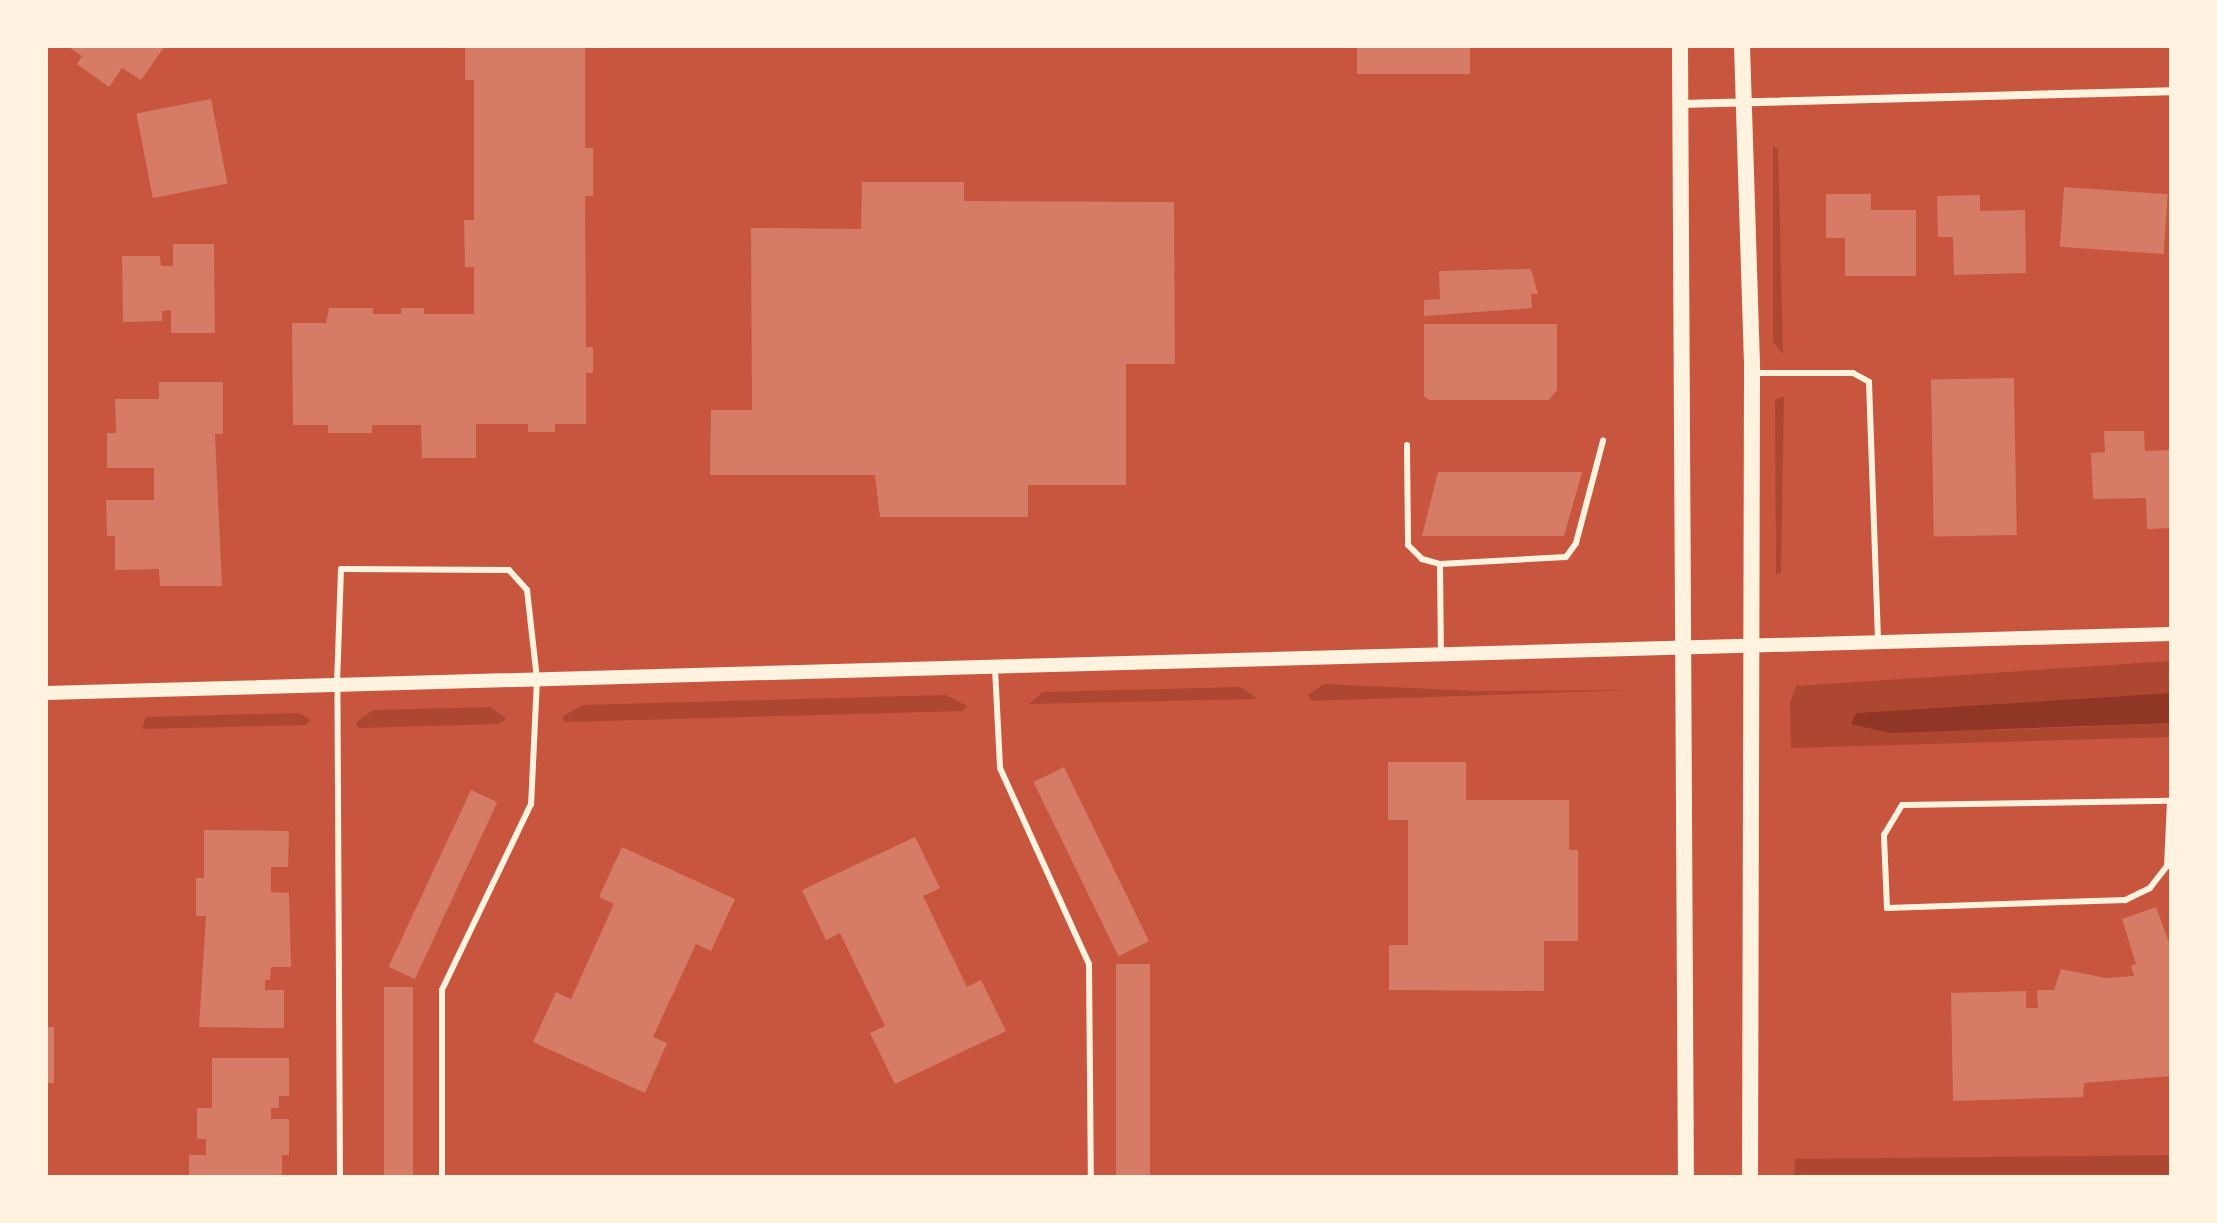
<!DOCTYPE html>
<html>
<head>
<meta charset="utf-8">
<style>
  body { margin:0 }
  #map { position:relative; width:2217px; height:1223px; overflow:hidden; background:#c8553d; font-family:"Exo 2",sans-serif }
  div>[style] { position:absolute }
  .green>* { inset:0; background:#ae4732 }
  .water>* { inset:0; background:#8f3625 }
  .building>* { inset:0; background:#d67c66; transform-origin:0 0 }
  .service>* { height:6px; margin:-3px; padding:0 3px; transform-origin:3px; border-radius:3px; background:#fff3e0 }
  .minor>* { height:8px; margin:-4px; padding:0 4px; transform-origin:4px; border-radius:4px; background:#fff3e0 }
  .tertiary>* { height:14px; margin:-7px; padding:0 7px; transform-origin:7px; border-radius:7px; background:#fff3e0 }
  .secondary>* { height:16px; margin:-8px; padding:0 8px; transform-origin:8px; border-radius:8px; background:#fff3e0 }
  span { translate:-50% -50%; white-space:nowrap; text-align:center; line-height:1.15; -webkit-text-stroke:8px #fff3e0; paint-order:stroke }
  .frame { position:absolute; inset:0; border:48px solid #fff3e0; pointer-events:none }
</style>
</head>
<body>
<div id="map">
  <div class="green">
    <i style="clip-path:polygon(1773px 145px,1778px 150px,1783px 354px,1773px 342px)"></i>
    <i style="clip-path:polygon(1784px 396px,1781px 573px,1776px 574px,1775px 400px)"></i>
    <i style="clip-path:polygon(2171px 661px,2171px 693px,1856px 713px,1851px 724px,1999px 730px,2171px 723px,2171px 737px,1791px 748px,1790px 703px,1796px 686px)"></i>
    <i style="clip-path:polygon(1324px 684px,1477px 691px,1633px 690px,1312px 701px,1308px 695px)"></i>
    <i style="clip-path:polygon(1241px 687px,1257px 699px,1029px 704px,1043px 692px)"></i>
    <i style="clip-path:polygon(946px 695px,967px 706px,962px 711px,819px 715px,566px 722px,562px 717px,583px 705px)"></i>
    <i style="clip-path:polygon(491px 707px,506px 719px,499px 724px,358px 728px,356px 723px,373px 710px)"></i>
    <i style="clip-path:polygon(298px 713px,312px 720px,305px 725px,142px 729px,146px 717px)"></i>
    <i style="clip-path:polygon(2171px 1155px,2171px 1177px,1794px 1177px,1795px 1159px)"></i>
  </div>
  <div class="water">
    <i style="clip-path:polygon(2171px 693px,2171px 723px,1890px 733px,1851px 724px,1856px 713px)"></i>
  </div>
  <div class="building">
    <i style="clip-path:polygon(67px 46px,165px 46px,141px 80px,122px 68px,109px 87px,77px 64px,82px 56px)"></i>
    <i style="clip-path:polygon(465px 46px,585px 46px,585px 148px,593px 148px,593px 196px,585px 196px,586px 347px,593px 347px,593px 373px,586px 373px,586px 424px,555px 424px,555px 432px,528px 432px,528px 424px,476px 424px,476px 458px,422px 458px,421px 425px,372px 425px,372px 433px,328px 433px,328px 425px,293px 425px,292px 323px,326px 323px,329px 308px,373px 308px,373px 314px,401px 314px,401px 308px,424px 308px,424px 314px,474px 314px,474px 267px,465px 267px,464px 220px,474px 220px,474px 80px,465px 80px)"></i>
    <i style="left:1357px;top:46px;width:113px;height:28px"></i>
    <i style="left:211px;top:99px;width:86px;height:76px;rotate:79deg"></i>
    <i style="clip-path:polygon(862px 182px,964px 182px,964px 201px,1174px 202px,1175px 364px,1126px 364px,1126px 485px,1028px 485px,1028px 517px,880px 517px,875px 475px,710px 475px,711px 410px,752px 410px,751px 228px,861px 229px)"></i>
    <i style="left:2064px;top:187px;width:104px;height:60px;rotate:4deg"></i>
    <i style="clip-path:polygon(1826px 194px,1871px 194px,1871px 210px,1916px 210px,1916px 276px,1845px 276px,1845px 238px,1826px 238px)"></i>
    <i style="clip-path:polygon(1980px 195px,1980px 211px,2025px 210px,2026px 273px,1954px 275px,1953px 237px,1938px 237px,1937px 196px)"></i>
    <i style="clip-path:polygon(173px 244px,214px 244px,215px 333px,171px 333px,171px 310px,162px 311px,162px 321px,123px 322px,122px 256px,160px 256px,161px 266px,173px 266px)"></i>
    <i style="clip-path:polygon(1531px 269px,1538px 294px,1531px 294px,1532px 308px,1424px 316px,1424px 300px,1440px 299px,1439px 271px)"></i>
    <i style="clip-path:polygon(1424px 324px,1557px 324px,1557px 390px,1549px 400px,1429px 400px,1424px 396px)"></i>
    <i style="left:2014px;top:378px;width:157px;height:83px;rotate:89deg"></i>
    <i style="clip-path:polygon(159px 382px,223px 382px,223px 434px,215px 434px,222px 586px,160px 586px,159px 569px,115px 570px,115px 536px,107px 536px,106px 500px,154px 500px,154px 468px,107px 468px,107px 433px,116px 433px,115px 399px,159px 399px)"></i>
    <i style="clip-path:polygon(2104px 431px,2144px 431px,2145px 451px,2171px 450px,2171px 528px,2147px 529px,2146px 498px,2093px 499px,2091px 453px,2105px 452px)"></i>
    <i style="clip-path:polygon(1438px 472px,1582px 472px,1564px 536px,1422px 536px)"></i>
    <i style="clip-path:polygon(1388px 762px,1466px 762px,1466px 800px,1569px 800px,1569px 850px,1578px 850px,1578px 941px,1544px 941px,1544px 991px,1389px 990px,1389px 945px,1408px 945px,1408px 820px,1388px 820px)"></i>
    <i style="left:1064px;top:767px;width:194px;height:34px;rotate:64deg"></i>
    <i style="left:471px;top:790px;width:29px;height:195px;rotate:25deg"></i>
    <i style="clip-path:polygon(204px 830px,289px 831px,288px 867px,271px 867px,271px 892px,289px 893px,291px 967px,271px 967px,270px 980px,265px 980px,265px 990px,284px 990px,284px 1028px,199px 1027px,206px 916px,196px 916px,196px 878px,204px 878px)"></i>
    <i style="clip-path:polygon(915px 837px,940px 888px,923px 896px,967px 987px,981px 980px,1006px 1031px,895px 1084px,870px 1033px,885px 1026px,840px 933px,826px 940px,802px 890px)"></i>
    <i style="clip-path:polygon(622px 847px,735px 899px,711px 951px,696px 944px,653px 1037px,667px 1043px,645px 1093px,533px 1042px,556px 992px,571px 999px,614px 904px,599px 897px)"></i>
    <i style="clip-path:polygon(2156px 907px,2171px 948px,2171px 1076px,2084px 1083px,2083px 1097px,1953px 1101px,1951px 993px,2026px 991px,2026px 1008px,2038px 1008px,2037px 990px,2054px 990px,2061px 969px,2106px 978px,2134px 976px,2131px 966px,2136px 964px,2122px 919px)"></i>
    <i style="left:1116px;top:964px;width:34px;height:213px"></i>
    <i style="left:384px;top:987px;width:29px;height:190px"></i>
    <i style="left:46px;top:1027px;width:8px;height:56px"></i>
    <i style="clip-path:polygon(212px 1058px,289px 1058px,289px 1096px,279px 1096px,279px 1108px,271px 1108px,271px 1119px,289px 1119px,289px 1155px,282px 1155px,282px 1177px,189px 1177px,189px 1155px,206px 1155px,206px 1139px,197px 1139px,197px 1108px,212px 1108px)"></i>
  </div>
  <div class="service">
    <i style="left:1752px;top:373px;width:101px"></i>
    <i style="left:1853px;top:373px;width:18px;rotate:29deg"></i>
    <i style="left:1869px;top:382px;width:260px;rotate:88deg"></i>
    <i style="left:1407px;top:445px;width:100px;rotate:89.4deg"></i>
    <i style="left:1408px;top:545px;width:20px;rotate:45deg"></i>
    <i style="left:1422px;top:559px;width:19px;rotate:16deg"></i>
    <i style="left:1440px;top:564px;width:90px;rotate:89.4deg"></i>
    <i style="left:1440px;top:564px;width:126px;rotate:-3.2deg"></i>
    <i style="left:1566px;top:557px;width:17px;rotate:-54deg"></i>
    <i style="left:1576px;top:543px;width:106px;rotate:-75.2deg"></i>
    <i style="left:995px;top:668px;width:100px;rotate:87.1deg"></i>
    <i style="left:1000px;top:768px;width:215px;rotate:65.6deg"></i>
    <i style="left:1089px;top:964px;width:213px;rotate:89.5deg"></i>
    <i style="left:2170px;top:801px;width:65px;rotate:92.6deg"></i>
    <i style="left:2167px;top:866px;width:28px;rotate:128deg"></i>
    <i style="left:2150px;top:888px;width:28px;rotate:154deg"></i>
    <i style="left:2125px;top:900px;width:238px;rotate:178.1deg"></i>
    <i style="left:1887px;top:908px;width:73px;rotate:-92.4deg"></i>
    <i style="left:1884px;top:835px;width:35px;rotate:-59deg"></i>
    <i style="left:1902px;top:805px;width:269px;rotate:-0.9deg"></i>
    <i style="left:340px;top:1177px;width:493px;rotate:-90.3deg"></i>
    <i style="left:337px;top:684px;width:115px;rotate:-88deg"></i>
    <i style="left:341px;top:569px;width:168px;rotate:0.3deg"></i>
    <i style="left:509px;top:570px;width:27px;rotate:48deg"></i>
    <i style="left:527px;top:590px;width:90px;rotate:83.6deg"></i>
    <i style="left:537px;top:679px;width:125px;rotate:92.7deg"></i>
    <i style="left:531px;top:804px;width:206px;rotate:115.6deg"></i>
    <i style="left:442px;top:990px;width:187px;rotate:90deg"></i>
  </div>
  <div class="minor">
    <i style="left:1680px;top:104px;width:491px;rotate:-1.5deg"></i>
  </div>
  <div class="tertiary">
    <i style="left:46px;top:693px;width:2126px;rotate:-1.59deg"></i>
  </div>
  <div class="secondary">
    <i style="left:1680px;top:46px;width:1131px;rotate:89.7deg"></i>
    <i style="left:1742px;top:46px;width:327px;rotate:88.2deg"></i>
    <i style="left:1752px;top:373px;width:804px;rotate:90.14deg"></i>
  </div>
  <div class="frame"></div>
</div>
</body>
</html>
